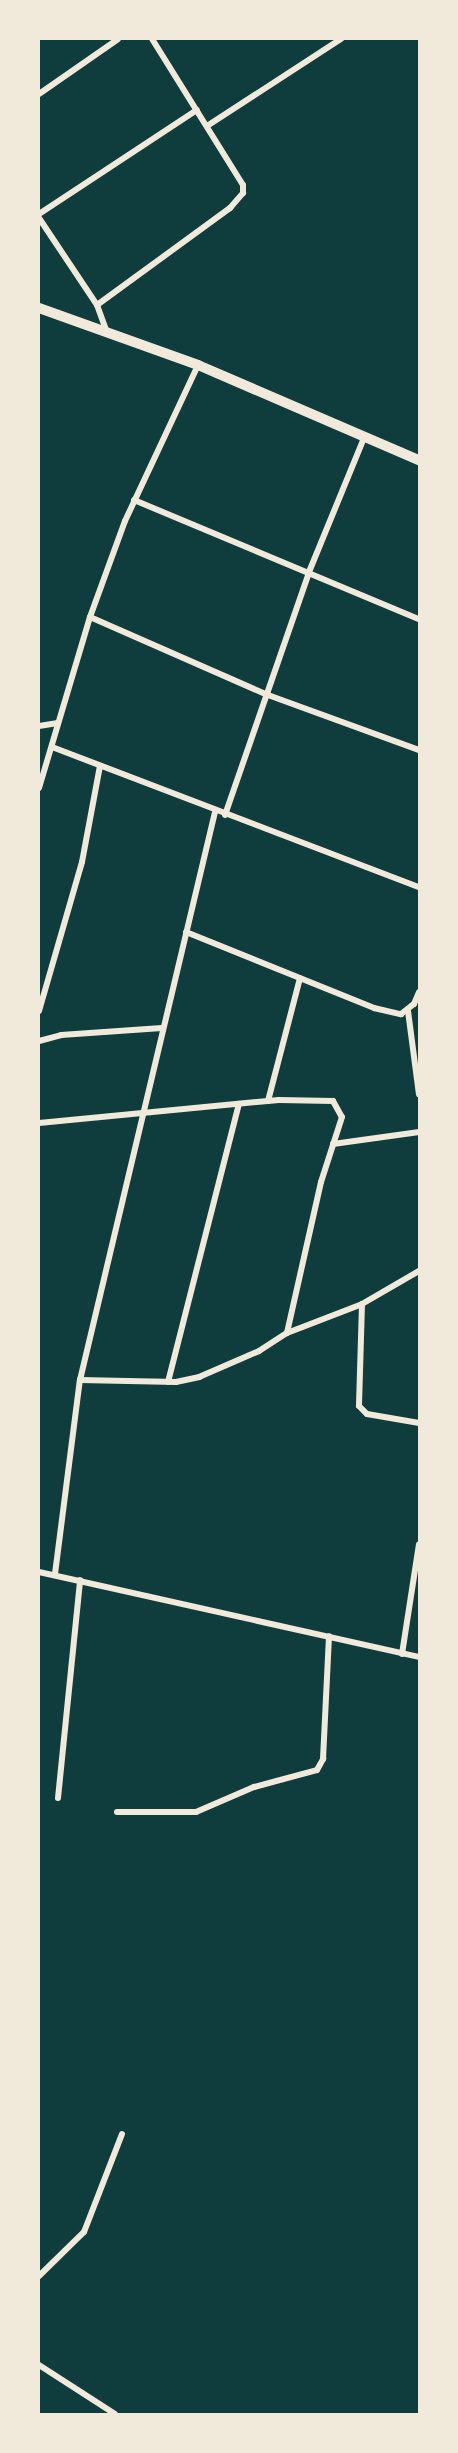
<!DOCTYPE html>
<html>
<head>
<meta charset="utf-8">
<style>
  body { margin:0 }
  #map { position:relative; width:458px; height:2453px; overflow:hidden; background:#0f3d3e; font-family:Figtree,sans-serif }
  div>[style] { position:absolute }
  .minor>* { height:6px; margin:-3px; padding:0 3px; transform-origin:3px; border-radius:3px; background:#f1e9da }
  .tertiary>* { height:10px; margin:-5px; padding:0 5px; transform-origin:5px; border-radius:5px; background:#f1e9da }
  span { translate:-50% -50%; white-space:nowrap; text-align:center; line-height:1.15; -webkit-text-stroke:5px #f1e9da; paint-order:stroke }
  .frame { position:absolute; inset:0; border:40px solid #f1e9da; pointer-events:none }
</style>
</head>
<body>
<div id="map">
  <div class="minor">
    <i style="left:39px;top:94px;width:96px;rotate:-34.8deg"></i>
    <i style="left:207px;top:126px;width:160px;rotate:-33deg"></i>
    <i style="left:39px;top:214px;width:189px;rotate:-33.4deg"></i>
    <i style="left:39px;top:218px;width:105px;rotate:56.3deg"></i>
    <i style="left:97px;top:305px;width:29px;rotate:70deg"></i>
    <i style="left:97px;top:305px;width:165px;rotate:-36.1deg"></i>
    <i style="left:230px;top:208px;width:20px;rotate:-49deg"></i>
    <i style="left:243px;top:193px;width:8px;rotate:-90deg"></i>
    <i style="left:243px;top:185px;width:172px;rotate:-121.9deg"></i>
    <i style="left:134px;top:500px;width:309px;rotate:22.7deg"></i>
    <i style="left:90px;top:617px;width:194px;rotate:23.7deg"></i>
    <i style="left:268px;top:695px;width:161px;rotate:20deg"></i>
    <i style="left:39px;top:726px;width:19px;rotate:-9deg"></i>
    <i style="left:52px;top:747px;width:393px;rotate:20.9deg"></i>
    <i style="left:39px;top:788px;width:178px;rotate:-73.4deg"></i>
    <i style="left:90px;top:617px;width:102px;rotate:-70deg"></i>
    <i style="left:125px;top:521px;width:172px;rotate:-64.9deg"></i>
    <i style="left:225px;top:815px;width:257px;rotate:-70.9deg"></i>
    <i style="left:309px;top:572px;width:145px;rotate:-67.7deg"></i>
    <i style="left:186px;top:932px;width:203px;rotate:22deg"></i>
    <i style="left:374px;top:1008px;width:28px;rotate:13deg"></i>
    <i style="left:401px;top:1014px;width:16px;rotate:-38deg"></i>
    <i style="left:414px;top:1004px;width:13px;rotate:-67deg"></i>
    <i style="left:39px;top:1011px;width:155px;rotate:-73.9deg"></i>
    <i style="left:82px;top:862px;width:98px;rotate:-79.4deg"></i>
    <i style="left:408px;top:1011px;width:84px;rotate:82.5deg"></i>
    <i style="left:39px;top:1041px;width:23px;rotate:-15deg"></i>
    <i style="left:61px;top:1035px;width:101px;rotate:-4deg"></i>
    <i style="left:268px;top:1101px;width:127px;rotate:-75.4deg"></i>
    <i style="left:39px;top:1123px;width:241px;rotate:-5.5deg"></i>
    <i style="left:279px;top:1100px;width:54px;rotate:1.1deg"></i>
    <i style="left:333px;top:1101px;width:18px;rotate:61deg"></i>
    <i style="left:342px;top:1117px;width:68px;rotate:107.9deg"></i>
    <i style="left:321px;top:1182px;width:155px;rotate:102.7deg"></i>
    <i style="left:333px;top:1144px;width:87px;rotate:-7.9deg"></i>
    <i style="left:362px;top:1304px;width:102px;rotate:91.7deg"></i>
    <i style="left:359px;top:1406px;width:11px;rotate:45deg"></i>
    <i style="left:367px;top:1414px;width:53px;rotate:9.8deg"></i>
    <i style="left:80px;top:1380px;width:96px;rotate:1.2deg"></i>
    <i style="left:176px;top:1382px;width:24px;rotate:-12deg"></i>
    <i style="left:199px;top:1377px;width:65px;rotate:-23.4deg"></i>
    <i style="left:259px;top:1351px;width:33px;rotate:-33deg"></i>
    <i style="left:287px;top:1333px;width:80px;rotate:-21.1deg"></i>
    <i style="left:362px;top:1304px;width:66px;rotate:-30.1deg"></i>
    <i style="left:168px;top:1382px;width:287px;rotate:-75.7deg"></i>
    <i style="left:39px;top:1572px;width:389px;rotate:12.6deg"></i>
    <i style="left:55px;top:1574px;width:196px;rotate:-82.7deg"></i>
    <i style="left:80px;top:1380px;width:584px;rotate:-76.63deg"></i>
    <i style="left:402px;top:1654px;width:111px;rotate:-81.2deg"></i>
    <i style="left:58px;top:1798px;width:219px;rotate:-84.2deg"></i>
    <i style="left:117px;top:1812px;width:79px"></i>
    <i style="left:196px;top:1812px;width:63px;rotate:-23.3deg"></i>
    <i style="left:254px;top:1787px;width:65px;rotate:-15.1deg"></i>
    <i style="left:317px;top:1770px;width:13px;rotate:-61deg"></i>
    <i style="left:323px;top:1759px;width:123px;rotate:-87.2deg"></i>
    <i style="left:39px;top:2276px;width:63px;rotate:-44.4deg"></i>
    <i style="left:84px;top:2232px;width:105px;rotate:-68.8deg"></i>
    <i style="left:39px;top:2365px;width:90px;rotate:32.8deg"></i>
  </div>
  <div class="tertiary">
    <i style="left:39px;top:308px;width:169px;rotate:19.7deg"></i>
    <i style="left:198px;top:365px;width:241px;rotate:23.3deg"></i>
  </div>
  <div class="frame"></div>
</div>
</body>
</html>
